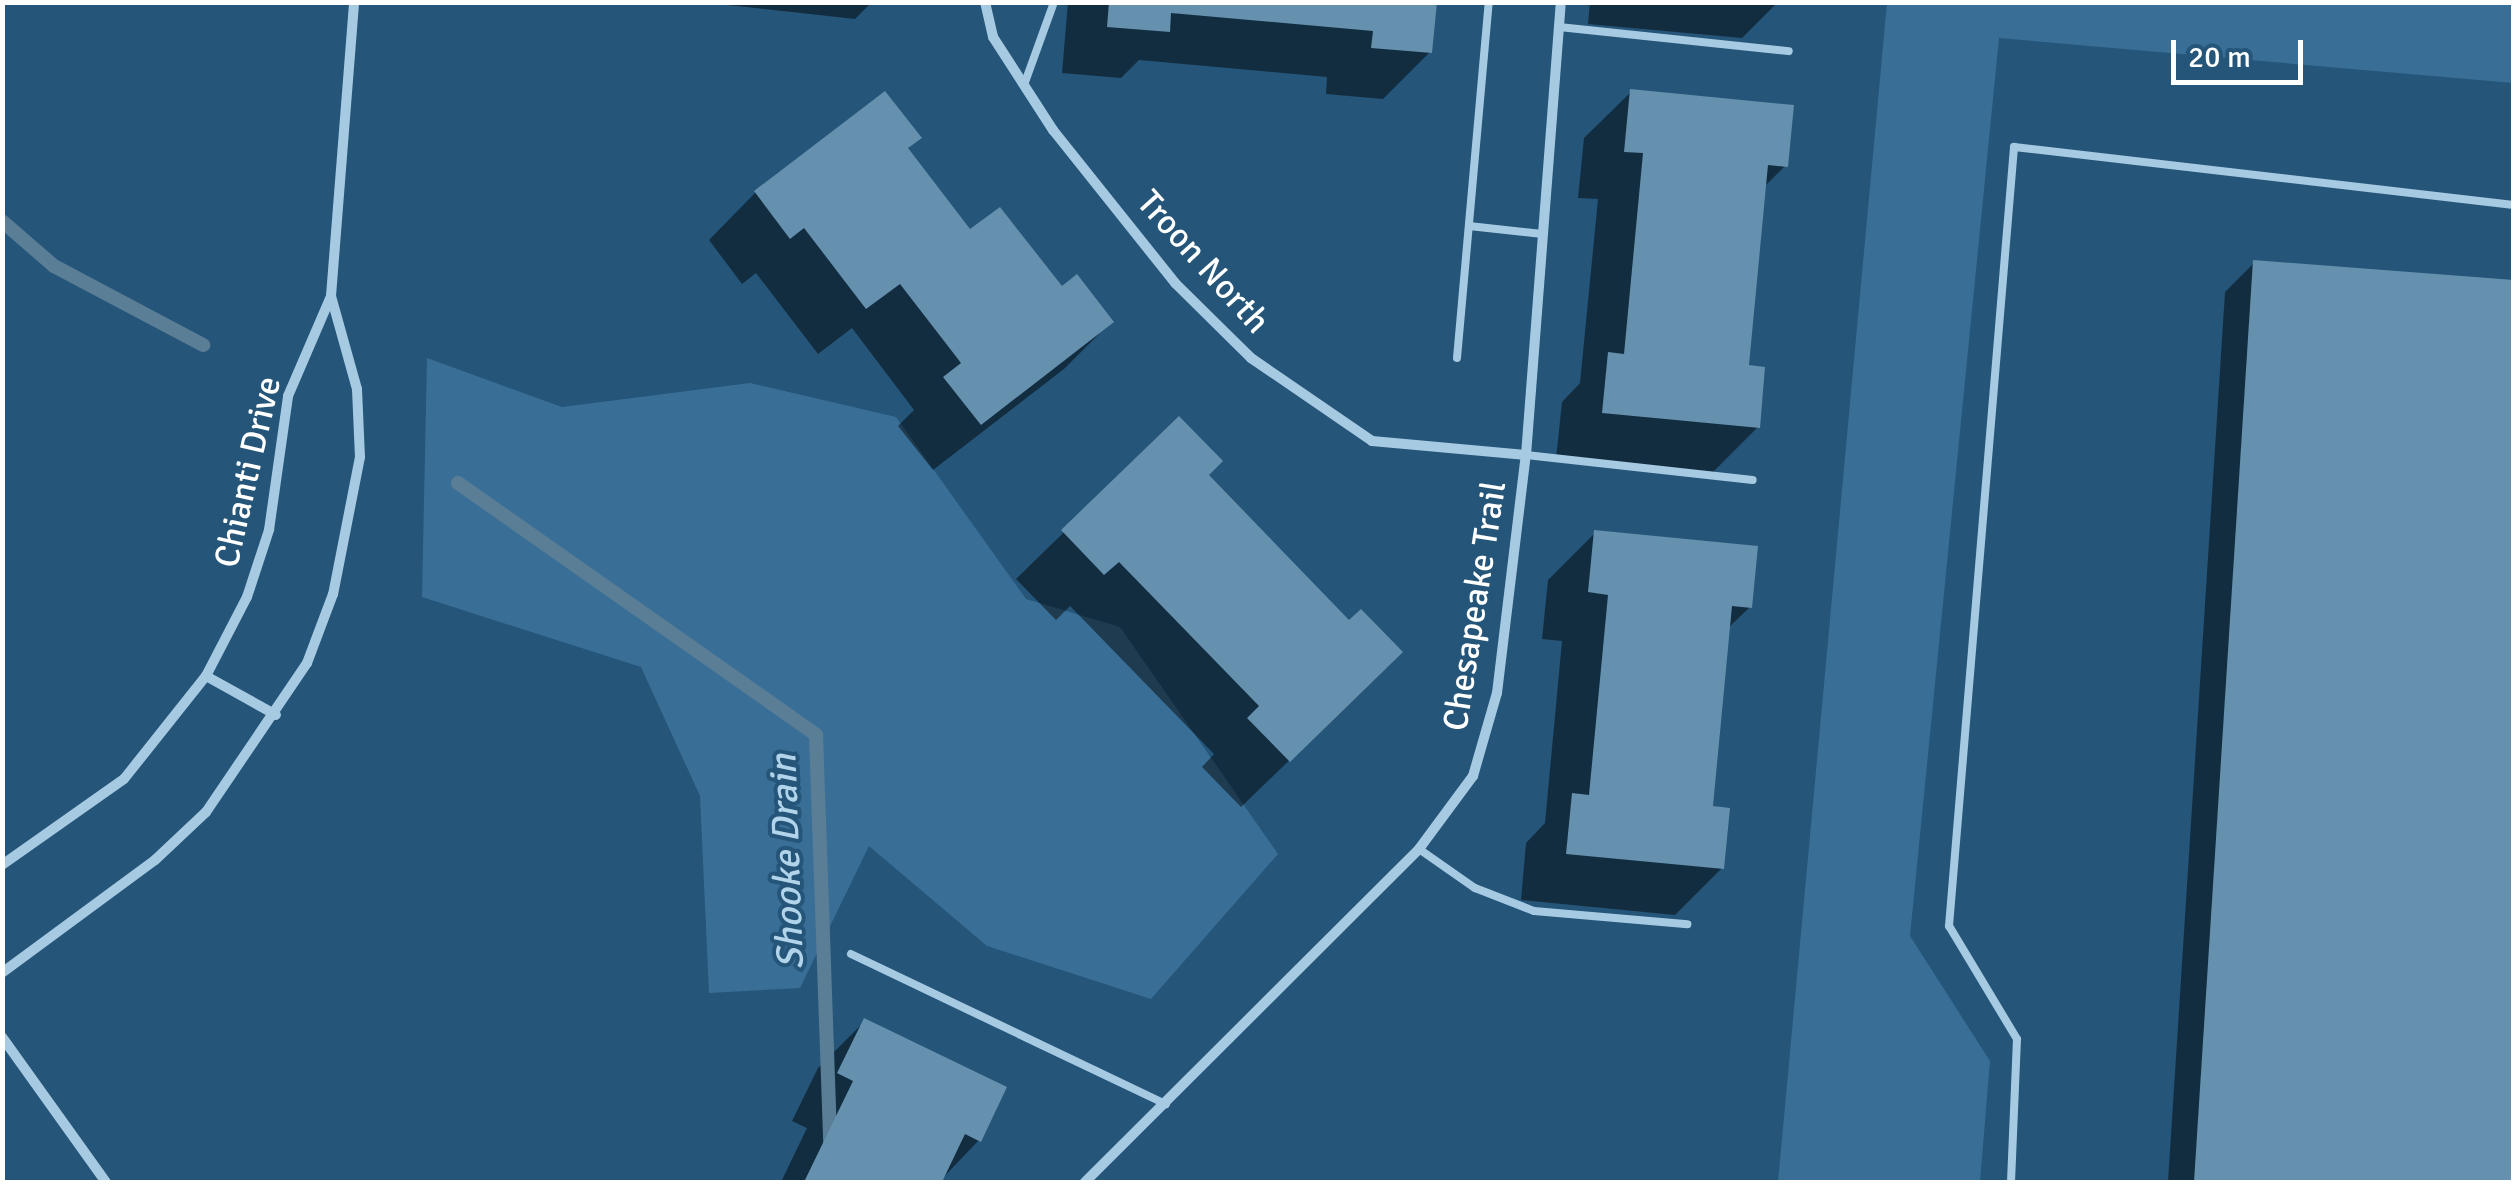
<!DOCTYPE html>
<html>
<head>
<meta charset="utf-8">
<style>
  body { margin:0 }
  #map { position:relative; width:2516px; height:1185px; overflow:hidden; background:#255578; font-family:Signika,sans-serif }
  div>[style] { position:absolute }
  .green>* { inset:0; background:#396f96 }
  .shadow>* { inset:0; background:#0007 }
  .stream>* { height:14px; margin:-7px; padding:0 7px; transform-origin:7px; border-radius:7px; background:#5b7e97 }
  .building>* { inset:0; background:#6590ae }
  .lane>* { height:8px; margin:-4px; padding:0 4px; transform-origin:4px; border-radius:4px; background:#a7cae3 }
  .street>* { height:10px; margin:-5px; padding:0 5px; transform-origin:5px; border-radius:5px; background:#a7cae3 }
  span { translate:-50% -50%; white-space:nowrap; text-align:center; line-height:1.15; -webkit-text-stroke:8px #255578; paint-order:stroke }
  .street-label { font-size:35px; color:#fff }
  .water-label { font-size:38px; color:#b2d4eb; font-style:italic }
  .frame { position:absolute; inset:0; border:5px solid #fff; pointer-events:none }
  .scale { position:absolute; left:2171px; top:40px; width:132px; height:45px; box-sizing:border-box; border:5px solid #fff; border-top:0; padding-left:12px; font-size:30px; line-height:35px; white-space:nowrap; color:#fff; -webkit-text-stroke:8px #255578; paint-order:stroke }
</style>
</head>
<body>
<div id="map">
  <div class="green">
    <i style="clip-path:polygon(1887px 3px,2513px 3px,2513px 83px,1999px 38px,1910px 936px,1990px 1061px,1980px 1182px,1778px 1182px)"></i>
    <i style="clip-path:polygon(427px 358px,562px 407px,750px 383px,896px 417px,1026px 599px,1120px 627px,1278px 854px,1151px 999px,987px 946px,869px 846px,800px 988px,709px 993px,700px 796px,641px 667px,422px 597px)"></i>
  </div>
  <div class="shadow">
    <i style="clip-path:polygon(701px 2px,872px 2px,855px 19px)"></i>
    <i style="clip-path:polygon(1068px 2px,1435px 2px,1430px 52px,1383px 99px,1326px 94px,1327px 77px,1139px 60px,1121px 78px,1062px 73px)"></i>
    <i style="clip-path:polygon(1590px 2px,1778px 2px,1742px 38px,1588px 24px)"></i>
    <i style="clip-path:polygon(1631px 92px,1785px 166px,1763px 188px,1746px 368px,1758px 427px,1711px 474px,1556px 459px,1562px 402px,1580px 383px,1598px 199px,1578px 198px,1584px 138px)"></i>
    <i style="clip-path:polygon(884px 94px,906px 150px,970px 233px,1111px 322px,1064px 369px,933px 470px,898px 426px,914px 410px,852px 328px,818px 354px,756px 273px,742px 284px,709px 240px,755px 193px)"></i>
    <i style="clip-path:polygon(2254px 263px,2514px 283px,2514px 1182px,2168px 1182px,2225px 292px)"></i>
    <i style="clip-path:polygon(1179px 420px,1205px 475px,1349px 623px,1353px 699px,1241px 807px,1202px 767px,1214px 754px,1070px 606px,1056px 620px,1016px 579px)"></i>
    <i style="clip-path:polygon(1595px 533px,1750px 607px,1727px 629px,1710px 809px,1722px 868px,1675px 915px,1521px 900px,1526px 843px,1545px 823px,1562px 641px,1542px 639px,1548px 580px)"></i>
    <i style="clip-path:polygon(865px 1021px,979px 1140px,939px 1182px,781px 1182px,807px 1128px,792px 1121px,818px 1068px)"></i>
  </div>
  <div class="stream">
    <i style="left:2px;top:221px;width:69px;rotate:40.9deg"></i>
    <i style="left:54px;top:266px;width:169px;rotate:27.9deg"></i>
    <i style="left:458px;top:483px;width:438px;rotate:35.1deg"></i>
    <i style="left:816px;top:735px;width:447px;rotate:88deg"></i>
  </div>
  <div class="building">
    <i style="clip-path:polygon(1109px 2px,1437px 2px,1432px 53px,1371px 48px,1373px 31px,1171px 13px,1170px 32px,1107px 27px)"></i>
    <i style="clip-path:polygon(1630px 89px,1794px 105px,1788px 167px,1768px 165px,1749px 365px,1765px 367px,1760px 428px,1602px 413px,1608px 352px,1624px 354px,1643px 153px,1624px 152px)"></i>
    <i style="clip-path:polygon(885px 91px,922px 138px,908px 148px,970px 229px,1000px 207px,1062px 286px,1077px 274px,1114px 322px,981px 425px,943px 377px,961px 363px,900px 284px,866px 309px,804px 228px,790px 239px,754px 191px)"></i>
    <i style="clip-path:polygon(2253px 260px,2514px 280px,2514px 1182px,2194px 1182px)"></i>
    <i style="clip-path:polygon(1179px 416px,1223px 461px,1209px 475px,1349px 620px,1361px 609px,1403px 652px,1290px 762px,1247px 718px,1259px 706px,1119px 562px,1104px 575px,1061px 530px)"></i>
    <i style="clip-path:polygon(1594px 530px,1758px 546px,1752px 608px,1732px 606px,1713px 806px,1730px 808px,1724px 869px,1566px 854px,1572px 793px,1589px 795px,1608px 595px,1588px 592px)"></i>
    <i style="clip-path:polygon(864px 1018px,1007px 1087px,981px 1142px,965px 1134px,942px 1182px,804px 1182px,853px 1081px,837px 1073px)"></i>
  </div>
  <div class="lane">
    <i style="left:1559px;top:27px;width:231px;rotate:6deg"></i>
    <i style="left:1024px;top:85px;width:88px;rotate:-70.1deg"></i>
    <i style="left:1469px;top:226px;width:74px;rotate:6.2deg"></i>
    <i style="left:1457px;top:358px;width:357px;rotate:-84.9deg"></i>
    <i style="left:1526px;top:455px;width:228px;rotate:6.3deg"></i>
    <i style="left:1419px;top:849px;width:68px;rotate:34.9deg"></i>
    <i style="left:1475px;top:888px;width:63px;rotate:21.3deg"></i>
    <i style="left:1534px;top:911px;width:154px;rotate:4.9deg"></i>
    <i style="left:851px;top:954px;width:349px;rotate:25.5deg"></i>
    <i style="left:2011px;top:1182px;width:143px;rotate:-87.6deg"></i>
    <i style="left:2017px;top:1039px;width:132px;rotate:-121deg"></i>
    <i style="left:1949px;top:926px;width:782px;rotate:-85.23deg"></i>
    <i style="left:2014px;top:147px;width:503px;rotate:6.62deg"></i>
  </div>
  <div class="street">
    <i style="left:985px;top:2px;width:36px;rotate:77deg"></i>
    <i style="left:993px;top:37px;width:111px;rotate:57.2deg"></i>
    <i style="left:1053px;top:130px;width:196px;rotate:51.4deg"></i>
    <i style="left:1175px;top:283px;width:107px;rotate:44.6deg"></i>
    <i style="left:1251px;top:358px;width:147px;rotate:34.4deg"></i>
    <i style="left:1372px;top:441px;width:155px;rotate:5.2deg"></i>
    <i style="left:331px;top:296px;width:295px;rotate:-85.5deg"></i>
    <i style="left:206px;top:676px;width:80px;rotate:29.1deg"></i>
    <i style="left:2px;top:865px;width:149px;rotate:-35.2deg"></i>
    <i style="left:124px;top:779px;width:132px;rotate:-51.5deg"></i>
    <i style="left:206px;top:676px;width:89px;rotate:-62.6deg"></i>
    <i style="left:247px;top:597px;width:71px;rotate:-71.8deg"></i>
    <i style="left:269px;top:530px;width:135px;rotate:-81.9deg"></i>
    <i style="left:288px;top:396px;width:109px;rotate:-66.7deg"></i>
    <i style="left:331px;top:296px;width:97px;rotate:74.4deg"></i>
    <i style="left:357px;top:389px;width:68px;rotate:87.5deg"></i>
    <i style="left:360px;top:457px;width:140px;rotate:101.1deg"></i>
    <i style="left:333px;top:594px;width:74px;rotate:110.6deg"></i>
    <i style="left:307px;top:663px;width:180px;rotate:124.1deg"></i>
    <i style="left:206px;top:812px;width:70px;rotate:136.7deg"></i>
    <i style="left:155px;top:860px;width:190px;rotate:143.6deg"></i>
    <i style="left:2px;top:1037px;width:178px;rotate:54.4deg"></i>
    <i style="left:1085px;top:1182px;width:472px;rotate:-44.9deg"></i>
    <i style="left:1419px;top:849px;width:91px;rotate:-53.5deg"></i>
    <i style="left:1473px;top:776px;width:86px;rotate:-73.9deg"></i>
    <i style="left:1497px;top:693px;width:240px;rotate:-83.1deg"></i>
    <i style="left:1526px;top:455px;width:454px;rotate:-85.6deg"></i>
  </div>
  <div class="street-label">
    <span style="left:1203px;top:262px;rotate:48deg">Troon North</span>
    <span style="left:248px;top:472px;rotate:-77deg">Chianti Drive</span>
    <span style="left:1475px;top:606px;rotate:-81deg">Chesapeake Trail</span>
  </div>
  <div class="water-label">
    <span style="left:787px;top:862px;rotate:-92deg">Shooke Drain</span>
  </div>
  <div class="frame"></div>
  <div class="scale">20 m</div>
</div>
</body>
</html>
